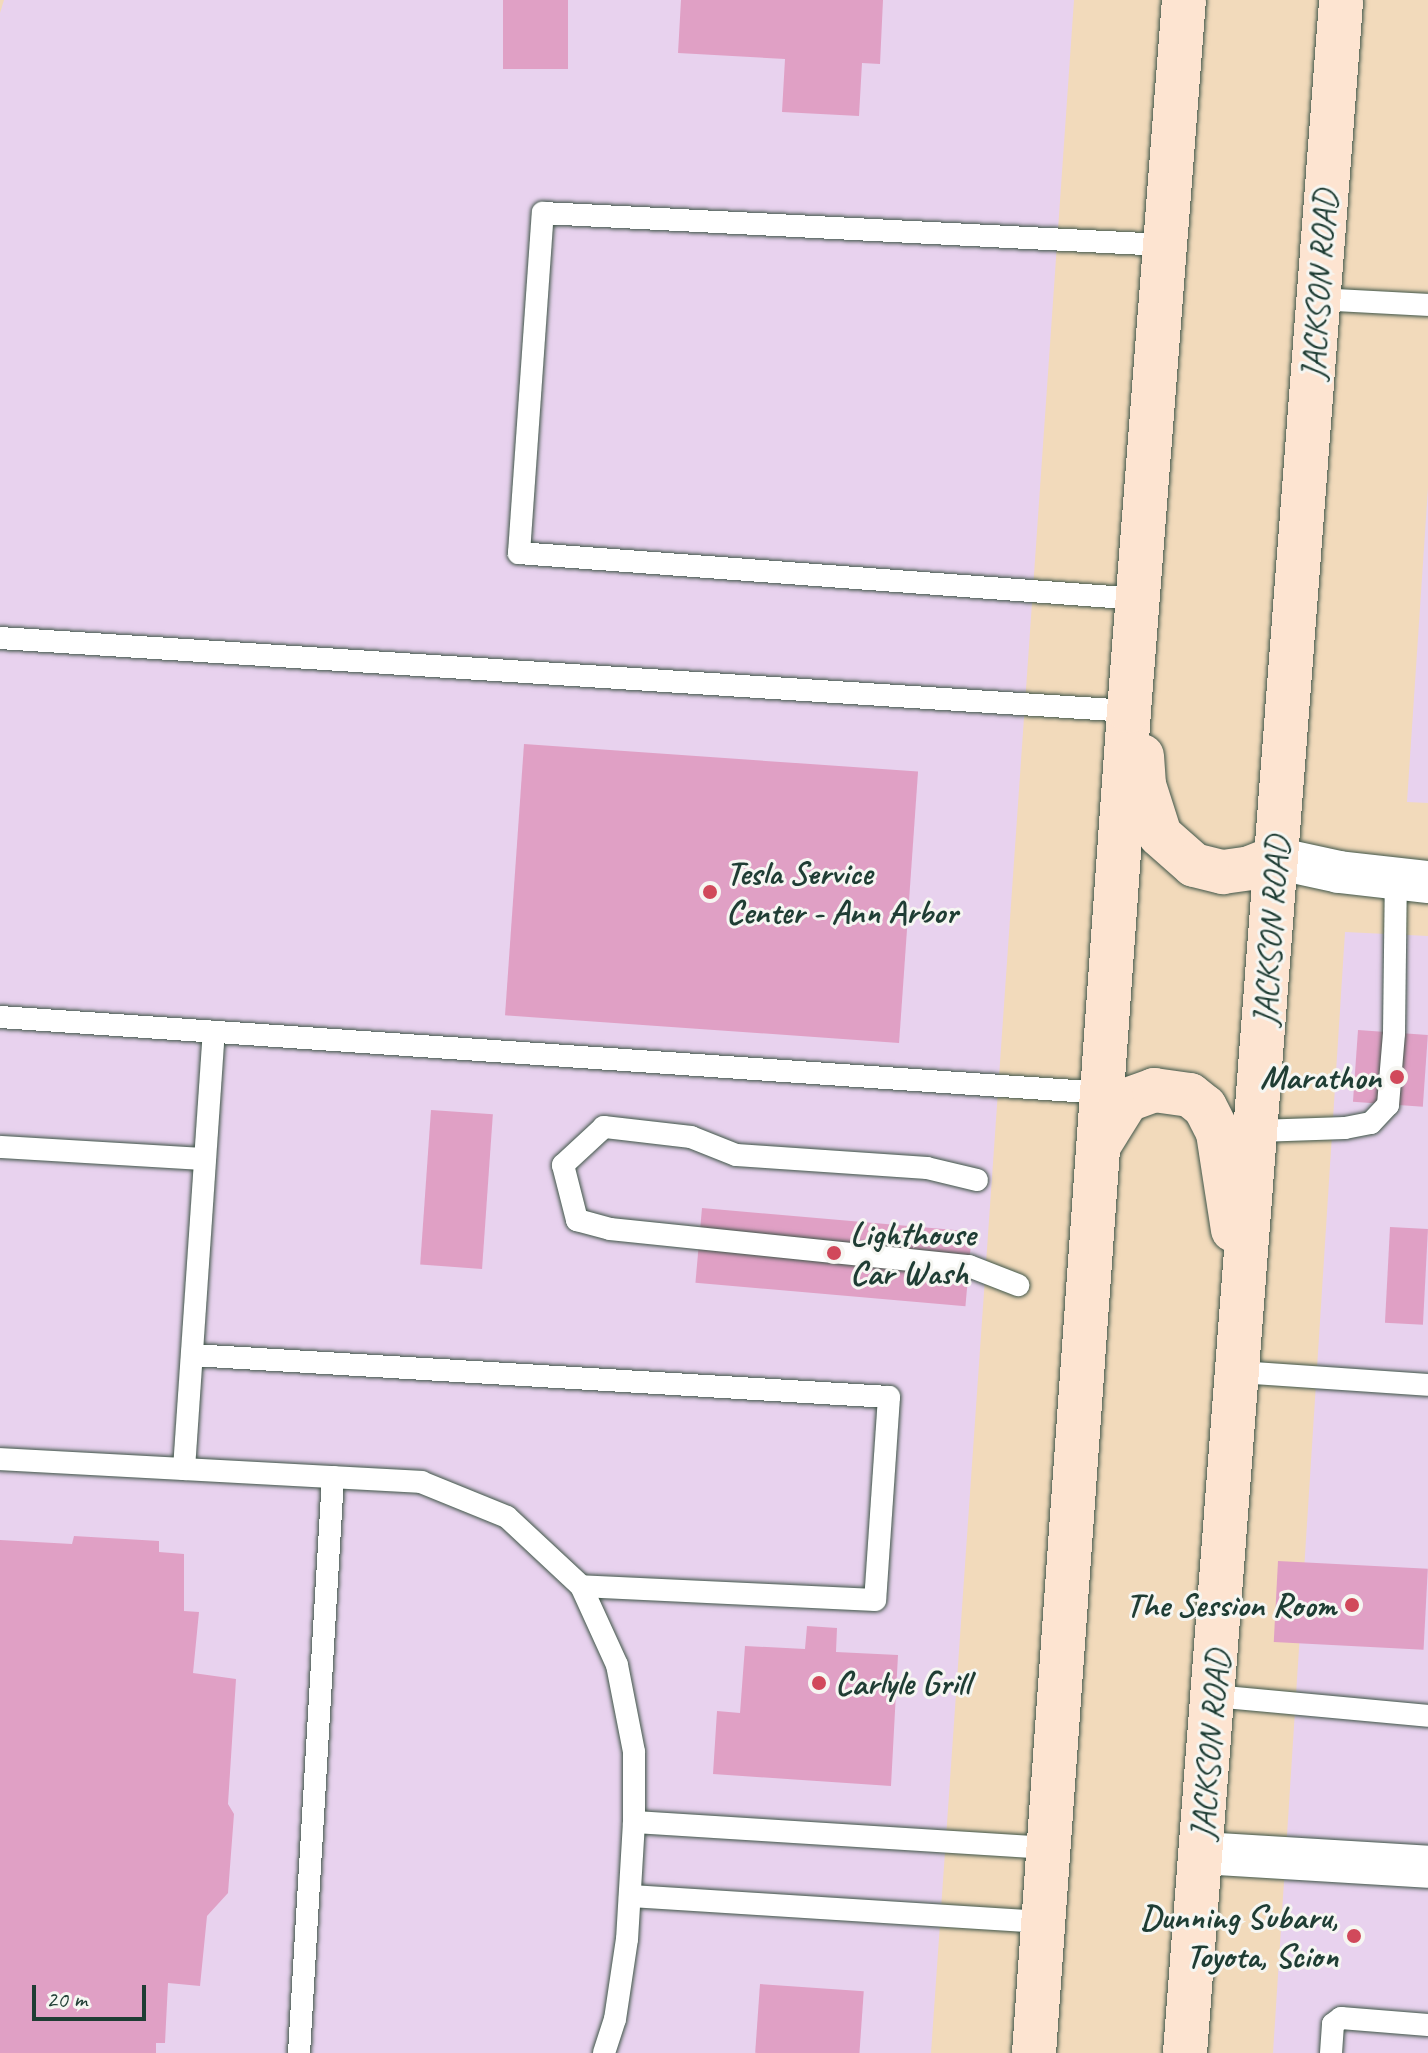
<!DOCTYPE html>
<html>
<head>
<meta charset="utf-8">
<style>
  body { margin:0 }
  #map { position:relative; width:1428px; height:2053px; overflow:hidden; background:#f2dabb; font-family:Caveat,sans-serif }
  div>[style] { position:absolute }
  .built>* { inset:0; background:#e8d2ee }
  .building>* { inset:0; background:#e0a0c5; transform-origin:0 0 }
  .roads { filter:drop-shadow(0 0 2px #3f5548) drop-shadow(0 0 2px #3f5548) }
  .service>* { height:22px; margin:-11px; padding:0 11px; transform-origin:11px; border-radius:11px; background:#fff }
  .minor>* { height:42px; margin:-21px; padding:0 21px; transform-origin:21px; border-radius:21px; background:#fff }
  .secondary>* { height:44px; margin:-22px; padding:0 22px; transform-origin:22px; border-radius:22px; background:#fde4d1 }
  .dots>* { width:22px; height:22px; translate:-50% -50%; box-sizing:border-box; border:4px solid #f6f6f2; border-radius:50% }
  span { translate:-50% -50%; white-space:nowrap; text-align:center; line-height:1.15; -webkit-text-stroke:6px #f6f6f2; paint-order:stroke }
  .street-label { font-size:34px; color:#1f3d34 }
  .poi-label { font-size:34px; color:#1f3d34; font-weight:700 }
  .left { translate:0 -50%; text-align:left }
  .right { translate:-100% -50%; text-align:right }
  .scale { position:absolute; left:32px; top:1985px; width:114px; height:36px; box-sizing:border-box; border:4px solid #1f3d34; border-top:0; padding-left:10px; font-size:24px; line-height:28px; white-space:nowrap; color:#1f3d34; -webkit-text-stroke:6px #f6f6f2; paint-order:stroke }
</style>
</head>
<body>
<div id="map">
  <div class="built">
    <i style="clip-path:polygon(4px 0,1074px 0,931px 2053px,0 2053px,0 13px)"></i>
    <i style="clip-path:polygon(1428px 488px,1428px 803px,1407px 802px)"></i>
    <i style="clip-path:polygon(1345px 932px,1428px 936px,1428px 2053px,1273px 2053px)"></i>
  </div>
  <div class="building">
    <i style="left:503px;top:0;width:65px;height:69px"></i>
    <i style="clip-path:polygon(681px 0,883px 0,880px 64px,862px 63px,859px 116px,782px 112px,785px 59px,678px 53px)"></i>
    <i style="left:524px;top:744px;width:395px;height:272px;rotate:4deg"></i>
    <i style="left:1358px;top:1030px;width:70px;height:72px;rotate:4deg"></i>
    <i style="left:431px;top:1110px;width:62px;height:155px;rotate:4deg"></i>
    <i style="left:702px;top:1208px;width:271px;height:75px;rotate:5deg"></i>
    <i style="left:1390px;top:1227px;width:38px;height:96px;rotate:3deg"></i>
    <i style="clip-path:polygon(74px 1536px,159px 1541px,159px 1552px,184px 1554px,184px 1611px,199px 1612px,193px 1673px,236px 1679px,228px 1804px,234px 1814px,228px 1893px,207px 1916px,200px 1986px,168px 1983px,165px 2043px,156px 2043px,156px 2053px,0 2053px,0 1540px,72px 1544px)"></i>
    <i style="left:1278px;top:1561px;width:150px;height:81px;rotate:3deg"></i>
    <i style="clip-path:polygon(807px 1626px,837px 1628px,836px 1652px,898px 1655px,891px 1786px,713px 1774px,717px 1711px,740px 1713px,745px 1646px,805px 1649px)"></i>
    <i style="left:760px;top:1984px;width:104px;height:69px;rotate:4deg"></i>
  </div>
  <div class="roads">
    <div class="service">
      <i style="left:1318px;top:299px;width:110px;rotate:3.1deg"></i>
      <i style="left:1139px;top:599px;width:622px;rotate:-175.76deg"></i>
      <i style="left:519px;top:553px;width:341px;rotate:-86deg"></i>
      <i style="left:543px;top:213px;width:623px;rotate:2.95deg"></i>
      <i style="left:0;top:638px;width:1131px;rotate:3.7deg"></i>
      <i style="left:0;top:1017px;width:1107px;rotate:3.94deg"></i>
      <i style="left:1258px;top:1131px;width:87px;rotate:-2deg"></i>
      <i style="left:1345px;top:1128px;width:26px;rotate:-11deg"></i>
      <i style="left:1371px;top:1123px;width:25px;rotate:-47deg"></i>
      <i style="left:1388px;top:1105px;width:72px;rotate:-85.2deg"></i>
      <i style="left:1394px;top:1033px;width:154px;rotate:-89.3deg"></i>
      <i style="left:0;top:1147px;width:205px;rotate:3.4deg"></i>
      <i style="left:977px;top:1180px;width:51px;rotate:-166.5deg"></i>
      <i style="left:927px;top:1168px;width:191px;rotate:-176.1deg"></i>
      <i style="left:736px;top:1155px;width:48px;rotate:-158.2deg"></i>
      <i style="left:691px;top:1137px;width:88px;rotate:-173.4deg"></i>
      <i style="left:604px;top:1127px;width:56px;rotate:137.2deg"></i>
      <i style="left:563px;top:1165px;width:57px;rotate:75.7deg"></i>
      <i style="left:577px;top:1220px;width:34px;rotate:15deg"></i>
      <i style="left:610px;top:1229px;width:361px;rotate:5.9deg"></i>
      <i style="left:969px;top:1266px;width:53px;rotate:21.2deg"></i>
      <i style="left:192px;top:1355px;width:698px;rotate:3.45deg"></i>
      <i style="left:889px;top:1397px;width:203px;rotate:93.9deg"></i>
      <i style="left:875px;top:1600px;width:294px;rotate:-177.3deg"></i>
      <i style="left:1239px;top:1372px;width:189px;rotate:3.9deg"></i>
      <i style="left:0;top:1459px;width:422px;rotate:3.1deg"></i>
      <i style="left:421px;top:1482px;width:93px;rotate:22.1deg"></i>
      <i style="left:507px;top:1517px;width:101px;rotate:43deg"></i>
      <i style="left:581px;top:1586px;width:87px;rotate:65.5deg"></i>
      <i style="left:617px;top:1665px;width:89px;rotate:78.9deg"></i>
      <i style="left:634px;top:1752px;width:70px;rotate:90deg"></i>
      <i style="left:634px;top:1822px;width:117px;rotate:93.4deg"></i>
      <i style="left:627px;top:1939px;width:81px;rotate:98.5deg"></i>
      <i style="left:615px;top:2019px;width:36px;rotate:108deg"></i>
      <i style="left:184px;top:1469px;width:438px;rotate:-86.1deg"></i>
      <i style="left:1214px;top:1696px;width:215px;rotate:5.3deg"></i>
      <i style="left:634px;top:1822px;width:416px;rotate:3.6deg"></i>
      <i style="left:630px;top:1896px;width:414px;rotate:3.6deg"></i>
      <i style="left:299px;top:2053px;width:577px;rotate:-86.62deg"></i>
      <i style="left:1331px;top:2053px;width:29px;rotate:-86deg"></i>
      <i style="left:1333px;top:2024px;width:10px;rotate:-37deg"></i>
      <i style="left:1341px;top:2018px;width:87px;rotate:4.6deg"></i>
    </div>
    <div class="minor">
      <i style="left:1275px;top:858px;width:66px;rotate:12.3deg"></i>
      <i style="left:1339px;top:872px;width:90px;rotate:6.4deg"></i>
      <i style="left:1202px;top:1853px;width:226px;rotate:3.5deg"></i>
    </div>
    <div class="secondary">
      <i style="left:1142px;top:756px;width:29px;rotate:86deg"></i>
      <i style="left:1144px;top:785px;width:52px;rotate:72.3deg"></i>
      <i style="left:1160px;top:835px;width:45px;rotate:41.4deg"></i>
      <i style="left:1194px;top:865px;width:30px;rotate:14deg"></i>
      <i style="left:1223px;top:872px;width:27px;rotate:-8deg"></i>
      <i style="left:1250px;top:868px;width:27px;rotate:-22deg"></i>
      <i style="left:1101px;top:1142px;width:49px;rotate:-58.2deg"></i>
      <i style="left:1127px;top:1100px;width:29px;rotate:-20deg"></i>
      <i style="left:1154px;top:1090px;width:36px;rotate:8deg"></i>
      <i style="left:1190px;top:1095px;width:19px;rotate:39deg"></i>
      <i style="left:1205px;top:1107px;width:29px;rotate:63deg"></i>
      <i style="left:1218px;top:1133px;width:98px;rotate:81.2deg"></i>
      <i style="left:1034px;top:2053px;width:1345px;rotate:-85.95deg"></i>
      <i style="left:1129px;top:711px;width:713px;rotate:-85.58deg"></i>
      <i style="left:1185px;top:2053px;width:2059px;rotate:-85.65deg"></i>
    </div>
  </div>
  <div class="dots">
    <i style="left:710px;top:892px;background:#d1495b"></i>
    <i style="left:1397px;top:1077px;background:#d1495b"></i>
    <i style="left:834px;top:1253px;background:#d1495b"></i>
    <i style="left:1352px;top:1605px;background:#d1495b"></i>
    <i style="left:819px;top:1683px;background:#d1495b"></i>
    <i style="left:1354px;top:1936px;background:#d1495b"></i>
  </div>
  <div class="street-label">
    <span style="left:1319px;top:285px;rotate:-86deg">JACKSON ROAD</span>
    <span style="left:1271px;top:931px;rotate:-86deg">JACKSON ROAD</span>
    <span style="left:1210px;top:1745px;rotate:-85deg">JACKSON ROAD</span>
  </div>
  <div class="poi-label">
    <span class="left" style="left:726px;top:892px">Tesla Service<br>Center - Ann Arbor</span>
    <span class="right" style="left:1381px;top:1077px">Marathon</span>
    <span class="left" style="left:850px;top:1253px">Lighthouse<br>Car Wash</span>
    <span class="right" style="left:1336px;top:1605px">The Session Room</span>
    <span class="left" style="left:835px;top:1683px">Carlyle Grill</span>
    <span class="right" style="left:1338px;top:1936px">Dunning Subaru,<br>Toyota, Scion</span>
  </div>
  <div class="scale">20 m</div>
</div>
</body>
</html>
